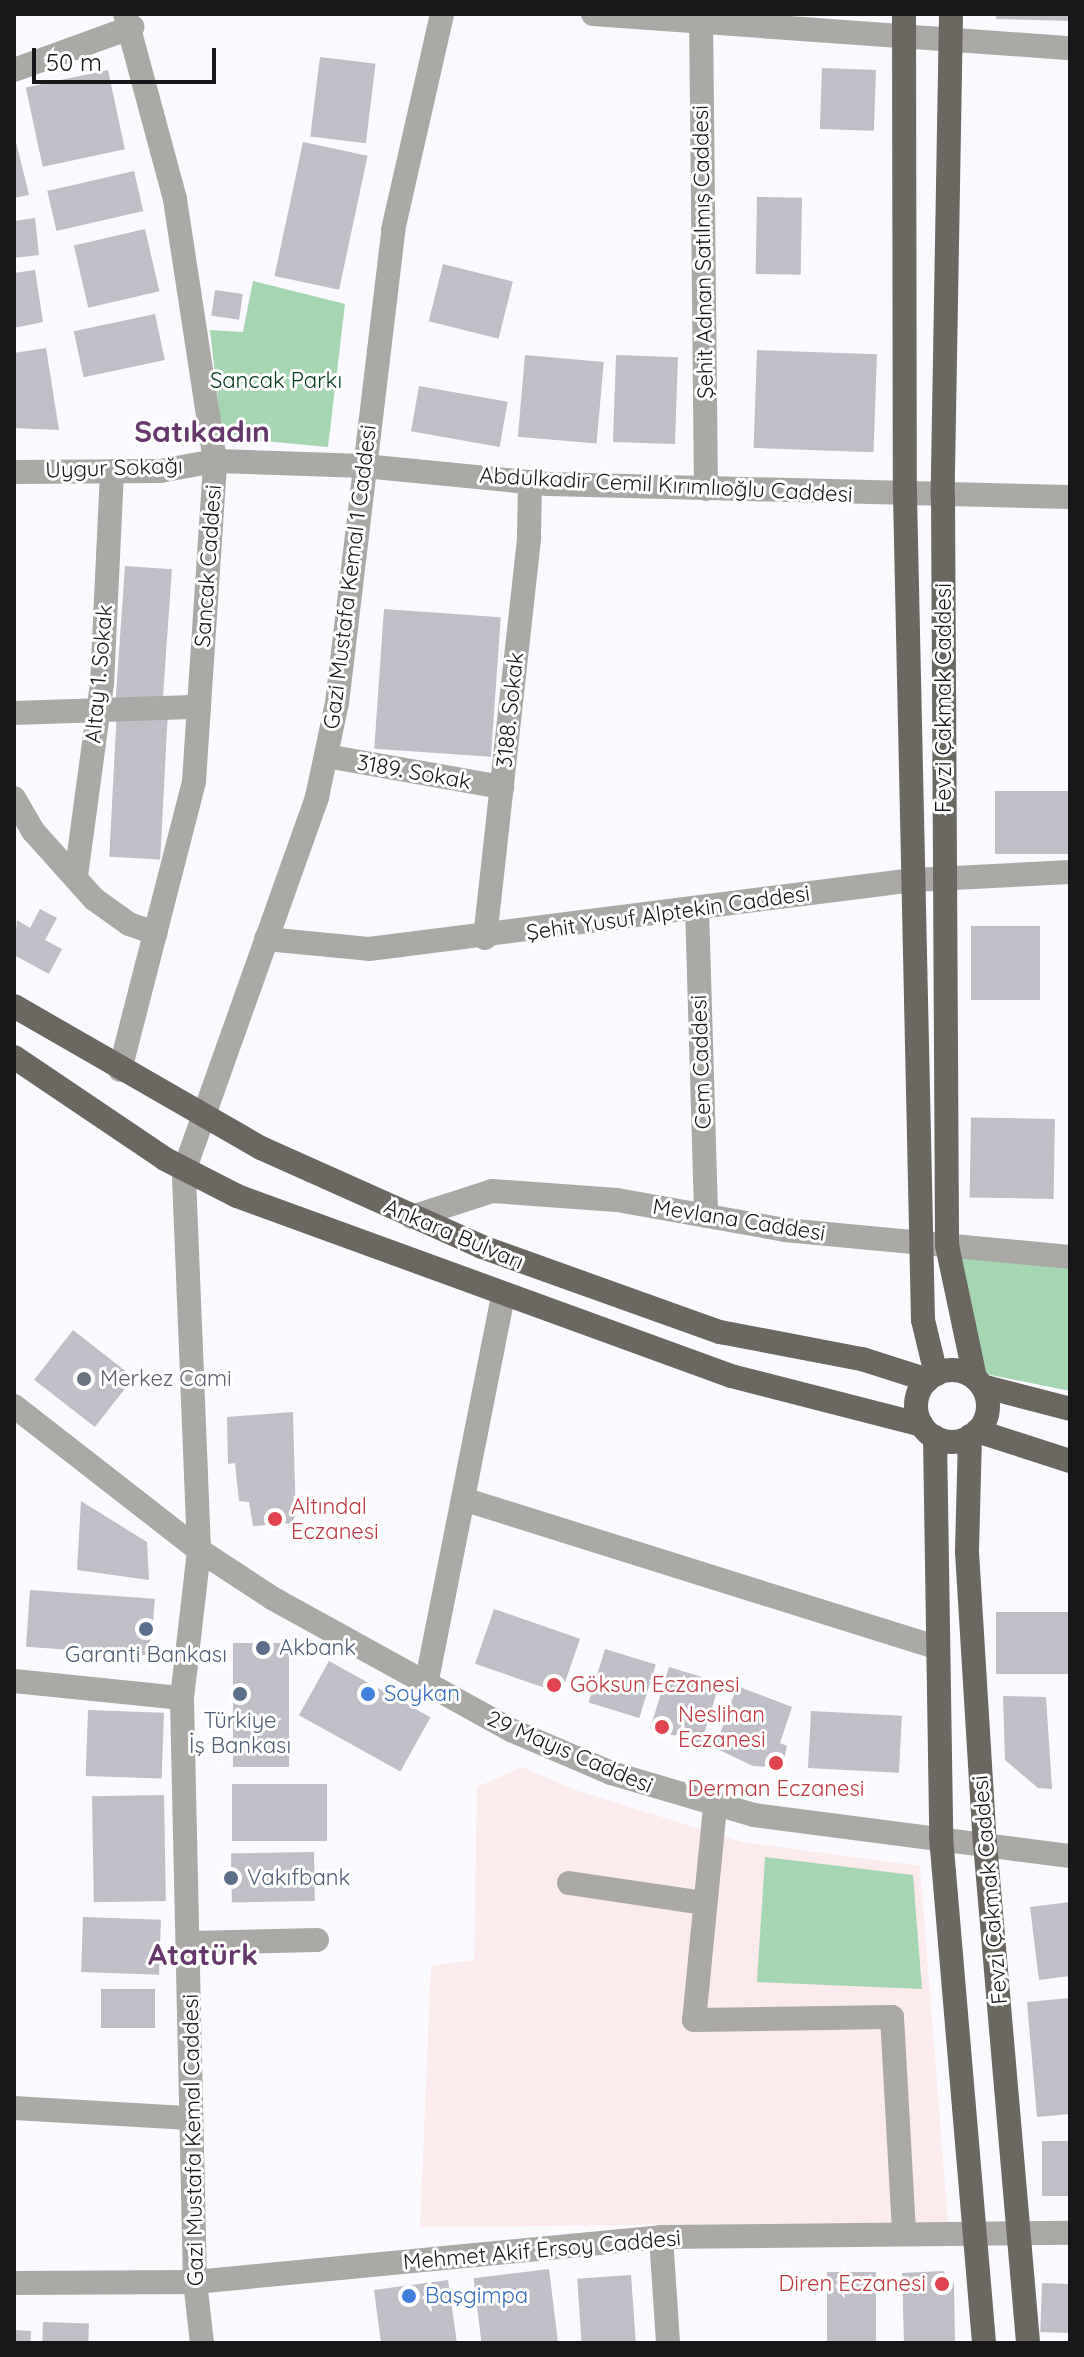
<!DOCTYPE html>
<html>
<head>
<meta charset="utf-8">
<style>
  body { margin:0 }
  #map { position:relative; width:1084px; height:2357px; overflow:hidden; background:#f9f9fe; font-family:Quicksand,sans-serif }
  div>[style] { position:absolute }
  .medical>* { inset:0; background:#fcebec }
  .green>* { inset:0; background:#a4d6b1 }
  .building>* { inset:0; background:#c0bec7; transform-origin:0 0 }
  .minor>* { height:24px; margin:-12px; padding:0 12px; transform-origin:12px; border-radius:12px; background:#aba9a6 }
  .major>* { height:24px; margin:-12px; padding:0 12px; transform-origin:12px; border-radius:12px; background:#6b6761 }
  .major>.ring { margin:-12px; padding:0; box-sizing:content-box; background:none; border:24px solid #6b6761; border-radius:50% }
  .dots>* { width:22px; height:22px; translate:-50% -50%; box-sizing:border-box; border:4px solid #fff; border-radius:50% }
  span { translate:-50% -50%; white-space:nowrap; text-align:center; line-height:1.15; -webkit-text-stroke:6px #fff; paint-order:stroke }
  .street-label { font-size:22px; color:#17171a }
  .park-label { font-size:22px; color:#003b1c }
  .worship-label { font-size:22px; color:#5b616d }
  .left { translate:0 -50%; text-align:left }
  .health-label { font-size:22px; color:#be3a42 }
  .right { translate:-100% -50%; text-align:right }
  .service-label { font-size:22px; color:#4e5e75 }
  .shop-label { font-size:22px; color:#366cbe }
  .district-label { font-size:30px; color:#65376b; font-weight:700 }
  .frame { position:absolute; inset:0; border:16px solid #17171a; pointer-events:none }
  .scale { position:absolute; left:32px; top:48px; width:184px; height:36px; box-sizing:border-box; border:4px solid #17171a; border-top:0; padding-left:10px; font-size:24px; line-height:28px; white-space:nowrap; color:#17171a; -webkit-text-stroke:6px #fff; paint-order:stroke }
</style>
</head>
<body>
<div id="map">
  <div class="medical">
    <i style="clip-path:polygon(522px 1767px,575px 1790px,742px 1842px,920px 1866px,948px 2222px,420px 2227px,431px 1966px,474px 1960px,477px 1787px)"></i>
  </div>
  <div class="green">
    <i style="clip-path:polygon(253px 281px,345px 304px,328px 447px,222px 437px,210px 330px,243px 332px)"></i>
    <i style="clip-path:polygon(960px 1257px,1070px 1267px,1070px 1391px,986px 1374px)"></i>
    <i style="clip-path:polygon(765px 1857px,913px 1875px,922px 1989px,757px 1982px)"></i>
  </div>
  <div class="building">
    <i style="clip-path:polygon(996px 14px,1070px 14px,1070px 21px,996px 19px)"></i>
    <i style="left:320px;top:57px;width:56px;height:80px;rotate:7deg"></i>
    <i style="left:822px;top:68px;width:54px;height:61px;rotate:2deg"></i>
    <i style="left:108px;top:70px;width:81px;height:84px;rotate:78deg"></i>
    <i style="clip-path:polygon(14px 134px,29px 195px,14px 198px)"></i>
    <i style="left:303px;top:142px;width:66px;height:137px;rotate:12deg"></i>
    <i style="left:134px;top:171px;width:41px;height:89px;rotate:77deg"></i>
    <i style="left:757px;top:197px;width:45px;height:77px;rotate:1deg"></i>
    <i style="clip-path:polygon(35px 218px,39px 255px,14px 258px,14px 221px)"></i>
    <i style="left:145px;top:229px;width:64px;height:73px;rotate:77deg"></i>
    <i style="left:443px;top:264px;width:72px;height:59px;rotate:14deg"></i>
    <i style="clip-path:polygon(35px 270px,43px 322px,14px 328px,14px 273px)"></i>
    <i style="left:215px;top:290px;width:28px;height:26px;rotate:8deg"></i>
    <i style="left:155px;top:314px;width:47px;height:83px;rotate:78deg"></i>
    <i style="clip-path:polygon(46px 348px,59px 430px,14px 428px,14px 353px)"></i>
    <i style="left:757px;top:350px;width:120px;height:98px;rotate:2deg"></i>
    <i style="left:525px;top:355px;width:79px;height:82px;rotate:5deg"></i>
    <i style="left:616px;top:355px;width:62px;height:87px;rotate:2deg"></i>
    <i style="left:419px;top:386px;width:90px;height:46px;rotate:10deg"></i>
    <i style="left:125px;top:566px;width:47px;height:132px;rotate:4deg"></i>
    <i style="left:384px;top:609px;width:117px;height:140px;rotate:4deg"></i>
    <i style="left:117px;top:709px;width:51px;height:148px;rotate:3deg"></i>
    <i style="left:995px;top:791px;width:75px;height:63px"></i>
    <i style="clip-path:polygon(40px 909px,57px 918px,45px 940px,62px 949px,49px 974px,14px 955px,17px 920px,30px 928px)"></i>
    <i style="left:971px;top:926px;width:69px;height:74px"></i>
    <i style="left:1055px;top:1119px;width:80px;height:84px;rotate:91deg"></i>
    <i style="left:73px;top:1330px;width:77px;height:63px;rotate:38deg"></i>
    <i style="clip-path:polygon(293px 1412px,296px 1523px,253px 1526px,249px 1502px,239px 1501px,235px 1463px,228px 1464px,227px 1417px)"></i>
    <i style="clip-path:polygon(81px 1501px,147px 1542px,149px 1580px,77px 1570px)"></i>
    <i style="left:30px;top:1590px;width:125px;height:57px;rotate:4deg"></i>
    <i style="left:494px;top:1609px;width:91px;height:58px;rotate:19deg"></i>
    <i style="left:1070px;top:1612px;width:62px;height:74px;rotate:90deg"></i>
    <i style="left:289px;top:1643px;width:124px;height:56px;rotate:90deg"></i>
    <i style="left:605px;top:1649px;width:53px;height:56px;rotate:17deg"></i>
    <i style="left:329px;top:1661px;width:116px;height:62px;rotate:29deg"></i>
    <i style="left:669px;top:1667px;width:53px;height:64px;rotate:17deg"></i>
    <i style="clip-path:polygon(737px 1686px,792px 1707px,780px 1743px,787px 1746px,782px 1768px,753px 1766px,715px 1748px)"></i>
    <i style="clip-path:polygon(1003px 1696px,1046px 1697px,1052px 1789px,1038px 1788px,1005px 1760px)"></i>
    <i style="left:88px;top:1710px;width:76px;height:66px;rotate:2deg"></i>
    <i style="left:811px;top:1711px;width:91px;height:57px;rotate:3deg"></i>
    <i style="left:232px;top:1784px;width:95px;height:57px"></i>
    <i style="left:164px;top:1795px;width:106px;height:72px;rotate:89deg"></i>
    <i style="left:314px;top:1852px;width:49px;height:83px;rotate:89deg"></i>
    <i style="clip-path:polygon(1070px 1902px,1070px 1976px,1039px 1980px,1030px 1907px)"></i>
    <i style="left:83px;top:1917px;width:78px;height:55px;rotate:2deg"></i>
    <i style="left:101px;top:1989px;width:54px;height:39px"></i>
    <i style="clip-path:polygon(1070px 1998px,1070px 2114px,1037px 2117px,1027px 2002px)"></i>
    <i style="left:1070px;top:2141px;width:55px;height:28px;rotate:90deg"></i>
    <i style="left:549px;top:2269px;width:75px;height:76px;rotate:83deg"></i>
    <i style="clip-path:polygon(943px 2271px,954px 2283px,955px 2343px,904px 2343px,902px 2273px)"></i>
    <i style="left:827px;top:2272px;width:49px;height:71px"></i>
    <i style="left:631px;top:2275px;width:68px;height:54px;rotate:86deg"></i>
    <i style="clip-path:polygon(448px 2280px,457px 2343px,381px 2343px,374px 2290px)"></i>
    <i style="left:1042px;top:2283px;width:28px;height:49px;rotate:2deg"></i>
    <i style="left:43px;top:2322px;width:46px;height:21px;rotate:2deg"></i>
    <i style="left:14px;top:2330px;width:17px;height:13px;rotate:3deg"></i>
  </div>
  <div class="minor">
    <i style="left:593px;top:14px;width:478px;rotate:4.1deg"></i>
    <i style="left:701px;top:14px;width:475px;rotate:89.4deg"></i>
    <i style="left:14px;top:70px;width:126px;rotate:-20deg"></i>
    <i style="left:14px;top:472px;width:146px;rotate:-0.4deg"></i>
    <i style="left:160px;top:471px;width:56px;rotate:-10.3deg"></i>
    <i style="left:215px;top:461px;width:149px;rotate:1.9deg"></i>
    <i style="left:364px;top:466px;width:185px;rotate:5.6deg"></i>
    <i style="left:548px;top:484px;width:522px;rotate:1.43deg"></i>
    <i style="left:14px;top:713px;width:185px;rotate:-1.9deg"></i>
    <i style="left:326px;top:756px;width:179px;rotate:10deg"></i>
    <i style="left:14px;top:798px;width:38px;rotate:60deg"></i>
    <i style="left:33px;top:831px;width:91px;rotate:48.1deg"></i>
    <i style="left:94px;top:899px;width:43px;rotate:35.5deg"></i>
    <i style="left:129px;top:924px;width:28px;rotate:19deg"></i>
    <i style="left:76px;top:876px;width:194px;rotate:-82.3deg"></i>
    <i style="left:102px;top:684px;width:213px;rotate:-87.3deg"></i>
    <i style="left:697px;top:908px;width:308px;rotate:88.3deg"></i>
    <i style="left:485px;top:938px;width:403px;rotate:-83.7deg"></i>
    <i style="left:529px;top:537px;width:55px;rotate:-89deg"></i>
    <i style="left:266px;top:939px;width:103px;rotate:5.5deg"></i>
    <i style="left:369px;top:949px;width:549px;rotate:-7.22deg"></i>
    <i style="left:914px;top:880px;width:156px;rotate:-2.9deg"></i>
    <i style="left:120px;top:1070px;width:298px;rotate:-75.6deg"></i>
    <i style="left:194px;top:781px;width:321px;rotate:-86.2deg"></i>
    <i style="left:215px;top:461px;width:265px;rotate:-98.7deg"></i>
    <i style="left:175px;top:199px;width:192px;rotate:-105.1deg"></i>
    <i style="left:412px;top:1217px;width:84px;rotate:-18deg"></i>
    <i style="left:492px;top:1191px;width:125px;rotate:4.1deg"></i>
    <i style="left:617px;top:1200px;width:171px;rotate:10.1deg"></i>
    <i style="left:785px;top:1230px;width:286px;rotate:5.4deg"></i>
    <i style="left:14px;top:1406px;width:234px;rotate:37.9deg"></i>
    <i style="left:199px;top:1550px;width:87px;rotate:33.3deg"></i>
    <i style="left:272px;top:1598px;width:275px;rotate:28.9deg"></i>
    <i style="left:513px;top:1731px;width:107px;rotate:23.2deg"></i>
    <i style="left:611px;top:1773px;width:149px;rotate:16.4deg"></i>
    <i style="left:754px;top:1815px;width:319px;rotate:7.4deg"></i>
    <i style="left:463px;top:1499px;width:496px;rotate:17.4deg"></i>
    <i style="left:14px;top:1681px;width:169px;rotate:5.8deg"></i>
    <i style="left:426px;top:1685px;width:397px;rotate:-78.8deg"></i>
    <i style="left:715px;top:1807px;width:214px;rotate:95.6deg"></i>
    <i style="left:694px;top:2020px;width:198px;rotate:-0.9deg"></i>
    <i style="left:892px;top:2017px;width:217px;rotate:86.8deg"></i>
    <i style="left:569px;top:1883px;width:137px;rotate:8.4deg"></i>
    <i style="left:190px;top:1943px;width:127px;rotate:-1.4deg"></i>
    <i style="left:14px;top:2108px;width:176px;rotate:3.3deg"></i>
    <i style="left:661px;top:2237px;width:106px;rotate:86.2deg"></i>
    <i style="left:14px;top:2283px;width:181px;rotate:-0.3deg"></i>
    <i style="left:195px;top:2282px;width:468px;rotate:-5.5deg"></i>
    <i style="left:661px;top:2237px;width:409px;rotate:-0.6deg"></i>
    <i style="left:202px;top:2343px;width:61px;rotate:-96.5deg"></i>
    <i style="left:195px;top:2282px;width:584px;rotate:-91.28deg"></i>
    <i style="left:182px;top:1698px;width:149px;rotate:-83.4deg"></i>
    <i style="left:199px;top:1550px;width:379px;rotate:-92.3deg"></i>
    <i style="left:184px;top:1171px;width:397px;rotate:-70.4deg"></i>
    <i style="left:317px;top:797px;width:96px;rotate:-78deg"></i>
    <i style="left:337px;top:703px;width:476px;rotate:-83.2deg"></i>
    <i style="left:393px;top:230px;width:221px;rotate:-77.2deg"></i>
  </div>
  <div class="major">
    <i style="left:904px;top:14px;width:481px;rotate:89.9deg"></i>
    <i style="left:905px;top:495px;width:825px;rotate:88.75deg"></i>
    <i style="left:923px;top:1320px;width:56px;rotate:76.5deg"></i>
    <i style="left:951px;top:14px;width:482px;rotate:91deg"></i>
    <i style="left:943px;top:496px;width:749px;rotate:89.69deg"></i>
    <i style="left:947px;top:1245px;width:136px;rotate:78.1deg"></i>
    <i style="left:14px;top:1006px;width:285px;rotate:29.9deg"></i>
    <i style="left:261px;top:1148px;width:242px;rotate:24.1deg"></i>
    <i style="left:482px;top:1247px;width:253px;rotate:19.7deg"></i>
    <i style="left:720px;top:1332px;width:145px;rotate:10.8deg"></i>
    <i style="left:862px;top:1359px;width:69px;rotate:17.7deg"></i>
    <i style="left:14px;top:1057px;width:182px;rotate:34deg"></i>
    <i style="left:165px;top:1159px;width:81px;rotate:27.2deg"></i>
    <i style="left:237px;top:1196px;width:526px;rotate:20.02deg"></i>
    <i style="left:731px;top:1376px;width:197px;rotate:14.4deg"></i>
    <i class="ring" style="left:916px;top:1370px;width:48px;height:48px"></i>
    <i style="left:982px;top:1386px;width:91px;rotate:14.6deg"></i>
    <i style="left:977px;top:1431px;width:98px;rotate:17.9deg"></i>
    <i style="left:970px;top:1436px;width:116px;rotate:91.5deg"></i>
    <i style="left:967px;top:1552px;width:292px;rotate:86.5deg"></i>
    <i style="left:985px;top:1843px;width:502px;rotate:85.08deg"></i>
    <i style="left:935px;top:1437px;width:400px;rotate:89.1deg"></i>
    <i style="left:941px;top:1837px;width:508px;rotate:85.14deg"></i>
  </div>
  <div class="dots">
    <i style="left:84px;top:1379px;background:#6b7280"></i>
    <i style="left:275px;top:1519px;background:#e0444e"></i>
    <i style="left:146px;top:1629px;background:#5c6f8a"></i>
    <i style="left:263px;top:1648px;background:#5c6f8a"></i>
    <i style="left:554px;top:1685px;background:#e0444e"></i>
    <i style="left:240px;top:1694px;background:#5c6f8a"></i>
    <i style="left:368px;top:1694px;background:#3f7fe0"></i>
    <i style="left:662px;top:1727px;background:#e0444e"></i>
    <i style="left:776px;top:1763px;background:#e0444e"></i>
    <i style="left:231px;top:1878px;background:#5c6f8a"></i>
    <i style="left:942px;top:2284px;background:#e0444e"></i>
    <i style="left:409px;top:2296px;background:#3f7fe0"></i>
  </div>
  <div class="street-label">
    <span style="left:703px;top:252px;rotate:-91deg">Şehit Adnan Satılmış Caddesi</span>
    <span style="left:114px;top:468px;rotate:-2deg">Uygur Sokağı</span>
    <span style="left:666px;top:485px;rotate:3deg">Abdulkadir Cemil Kırımlıoğlu Caddesi</span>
    <span style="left:208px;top:566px;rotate:-86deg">Sancak Caddesi</span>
    <span style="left:350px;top:577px;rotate:-83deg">Gazi Mustafa Kemal 1 Caddesi</span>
    <span style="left:99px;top:674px;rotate:-85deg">Altay 1. Sokak</span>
    <span style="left:944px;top:698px;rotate:-90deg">Fevzi Çakmak Caddesi</span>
    <span style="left:510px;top:710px;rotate:-84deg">3188. Sokak</span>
    <span style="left:414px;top:772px;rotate:10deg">3189. Sokak</span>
    <span style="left:668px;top:913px;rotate:-8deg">Şehit Yusuf Alptekin Caddesi</span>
    <span style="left:701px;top:1062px;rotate:-92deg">Cem Caddesi</span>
    <span style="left:739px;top:1220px;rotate:9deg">Mevlana Caddesi</span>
    <span style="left:454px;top:1234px;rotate:23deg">Ankara Bulvarı</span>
    <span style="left:570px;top:1752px;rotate:23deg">29 Mayıs Caddesi</span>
    <span style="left:990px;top:1890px;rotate:-95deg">Fevzi Çakmak Caddesi</span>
    <span style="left:193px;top:2140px;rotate:-91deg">Gazi Mustafa Kemal Caddesi</span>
    <span style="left:542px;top:2250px;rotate:-5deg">Mehmet Akif Ersoy Caddesi</span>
  </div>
  <div class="park-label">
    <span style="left:276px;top:381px">Sancak Parkı</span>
  </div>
  <div class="worship-label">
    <span class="left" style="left:100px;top:1379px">Merkez Cami</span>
  </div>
  <div class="health-label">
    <span class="left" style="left:291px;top:1519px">Altındal<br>Eczanesi</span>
    <span class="left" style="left:570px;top:1685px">Göksun Eczanesi</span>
    <span class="left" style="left:678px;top:1727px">Neslihan<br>Eczanesi</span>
    <span style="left:776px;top:1789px">Derman Eczanesi</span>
    <span class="right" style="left:926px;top:2284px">Diren Eczanesi</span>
  </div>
  <div class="service-label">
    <span class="left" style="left:279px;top:1648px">Akbank</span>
    <span style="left:146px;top:1655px">Garanti Bankası</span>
    <span style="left:240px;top:1733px">Türkiye<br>İş Bankası</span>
    <span class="left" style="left:247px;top:1878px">Vakıfbank</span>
  </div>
  <div class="shop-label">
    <span class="left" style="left:384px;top:1694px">Soykan</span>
    <span class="left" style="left:425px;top:2296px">Başgimpa</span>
  </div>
  <div class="district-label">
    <span style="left:202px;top:431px">Satıkadın</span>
    <span style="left:203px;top:1954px">Atatürk</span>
  </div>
  <div class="frame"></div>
  <div class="scale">50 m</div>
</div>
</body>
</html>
